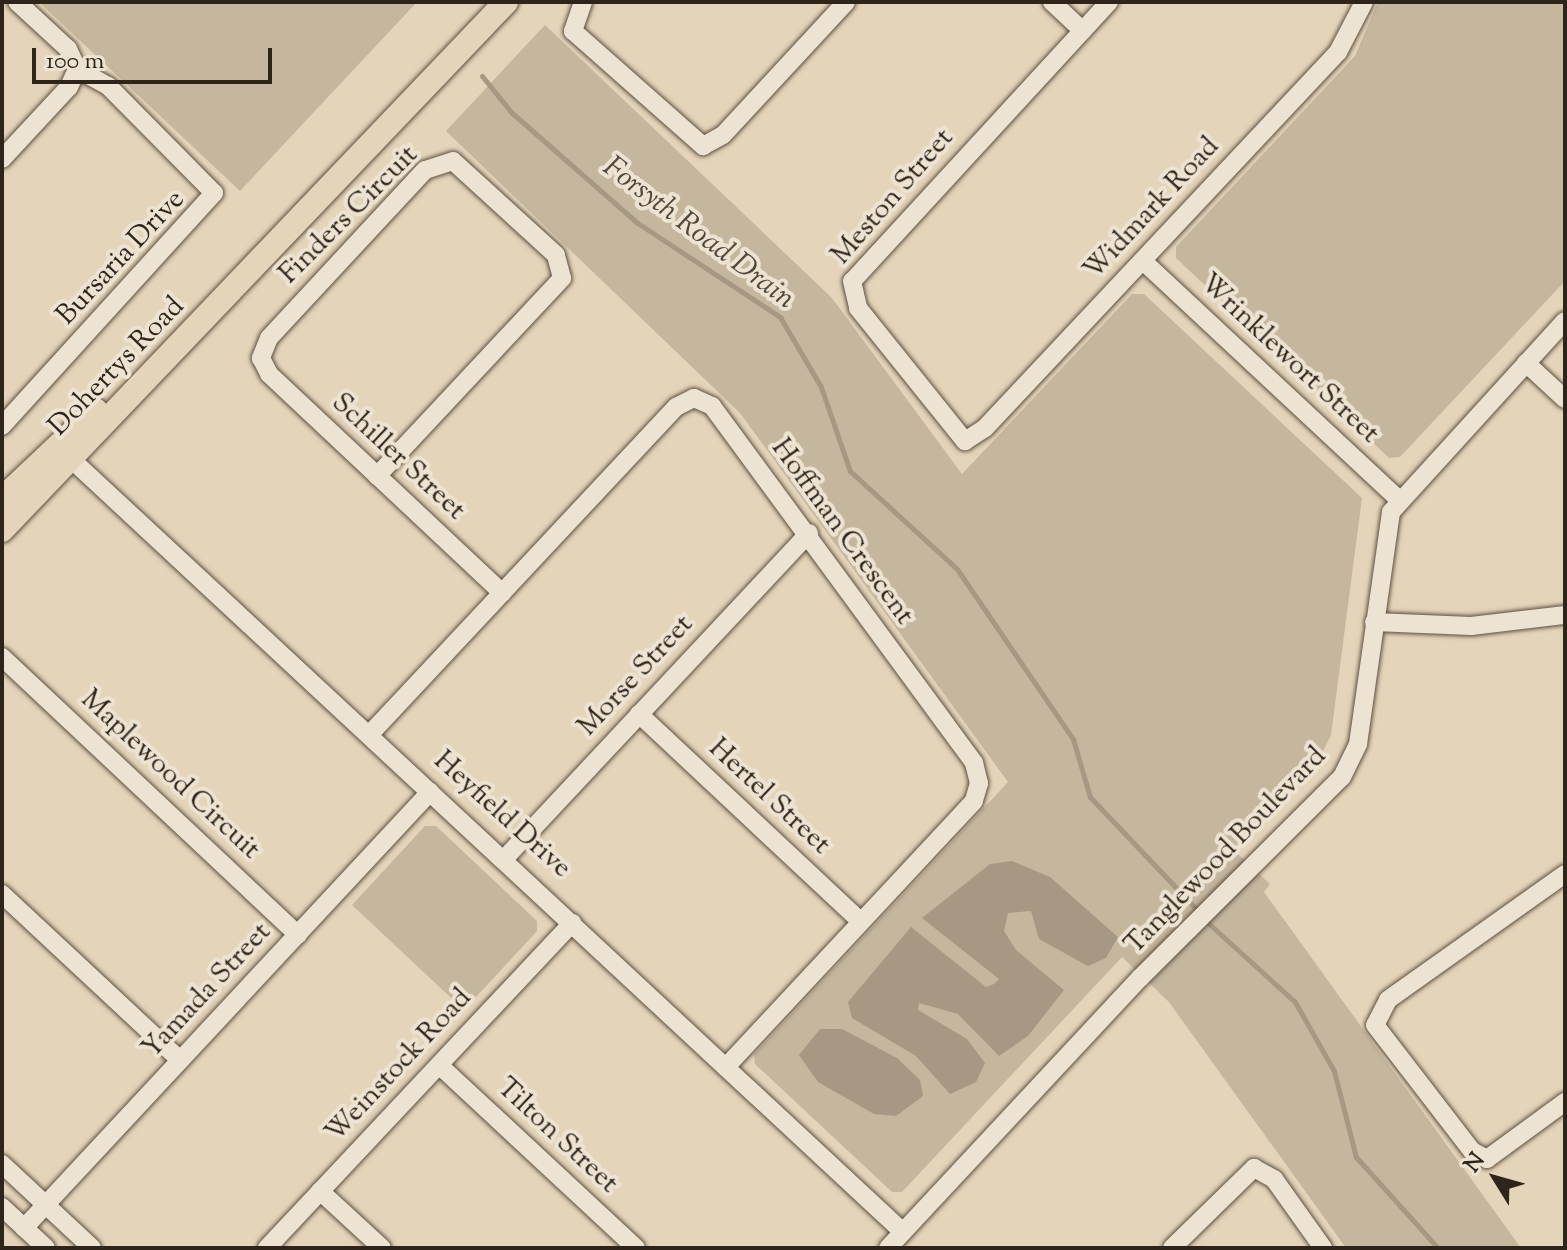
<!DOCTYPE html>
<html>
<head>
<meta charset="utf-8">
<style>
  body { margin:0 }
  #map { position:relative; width:1567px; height:1250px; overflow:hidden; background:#e4d4b9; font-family:"Sorts Mill Goudy",serif }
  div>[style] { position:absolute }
  .green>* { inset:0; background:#c5b69e }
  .water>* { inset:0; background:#a69883 }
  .stream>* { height:5px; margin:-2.5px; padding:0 2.5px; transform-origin:2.5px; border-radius:2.5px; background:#a69883 }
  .roads { filter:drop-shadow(0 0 2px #5c5042) drop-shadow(0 0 2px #5c5042) }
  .minor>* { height:18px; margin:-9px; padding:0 9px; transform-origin:9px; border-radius:9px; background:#ede3d2 }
  .major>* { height:24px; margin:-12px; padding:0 12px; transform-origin:12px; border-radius:12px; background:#e4d4b9 }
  span { translate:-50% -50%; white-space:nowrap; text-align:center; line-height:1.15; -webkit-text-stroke:8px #ede3d2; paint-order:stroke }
  .street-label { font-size:28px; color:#2f241a }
  .water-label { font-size:30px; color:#53473a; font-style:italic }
  .frame { position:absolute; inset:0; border:4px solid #2f241a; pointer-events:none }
  .north { position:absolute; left:1455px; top:1138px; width:80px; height:80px; -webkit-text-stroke:6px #ede3d2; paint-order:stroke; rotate:307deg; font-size:22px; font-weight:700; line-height:32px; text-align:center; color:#2f241a }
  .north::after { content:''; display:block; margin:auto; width:28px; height:36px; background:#2f241a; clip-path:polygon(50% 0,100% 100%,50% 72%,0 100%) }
  .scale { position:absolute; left:32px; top:48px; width:240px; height:36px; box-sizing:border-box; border:4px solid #2f241a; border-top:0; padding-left:10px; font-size:24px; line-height:28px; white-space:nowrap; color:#2f241a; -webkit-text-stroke:6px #ede3d2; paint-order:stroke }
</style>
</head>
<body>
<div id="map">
  <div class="green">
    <i style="clip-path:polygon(39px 2px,417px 2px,240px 191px)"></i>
    <i style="clip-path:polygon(1378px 2px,1565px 2px,1565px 281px,1400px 457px,1389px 458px,1176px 258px,1176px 247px,1355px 56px)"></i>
    <i style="clip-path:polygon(545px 25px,832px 298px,962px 474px,1132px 294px,1144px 294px,1362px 498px,1331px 735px,1316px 766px,1236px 852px,1270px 884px,1264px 892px,1521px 1248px,1346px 1248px,1169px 1002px,1122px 957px,902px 1192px,892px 1192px,755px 1064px,754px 1054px,1008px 782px,740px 413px,446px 131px)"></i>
    <i style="clip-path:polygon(425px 826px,436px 826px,537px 921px,537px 931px,464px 1010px,352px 905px)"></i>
  </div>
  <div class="water">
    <i style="clip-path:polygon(1012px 861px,1050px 877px,1118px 937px,1106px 958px,1088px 966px,1039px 939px,1031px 911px,1008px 913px,1004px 931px,1016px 950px,1064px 990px,1028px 1036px,999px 1056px,958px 1014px,919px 1003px,918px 1010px,967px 1039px,985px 1063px,976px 1082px,950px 1094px,916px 1056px,852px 1018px,848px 1002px,911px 927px,986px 987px,994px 984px,999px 979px,922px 918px,990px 864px)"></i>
    <i style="clip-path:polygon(820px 1029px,842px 1029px,897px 1058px,920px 1080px,923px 1096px,896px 1116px,874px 1114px,818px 1082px,799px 1055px)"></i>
  </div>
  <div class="stream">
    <i style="left:482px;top:76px;width:46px;rotate:51.1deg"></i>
    <i style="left:511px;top:112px;width:167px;rotate:41.3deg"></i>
    <i style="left:636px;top:222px;width:173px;rotate:33.4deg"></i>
    <i style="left:780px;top:317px;width:81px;rotate:59.6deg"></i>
    <i style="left:821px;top:387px;width:89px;rotate:71deg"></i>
    <i style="left:850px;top:471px;width:145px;rotate:42.5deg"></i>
    <i style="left:957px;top:569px;width:206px;rotate:55.7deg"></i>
    <i style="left:1073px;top:739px;width:60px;rotate:73.7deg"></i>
    <i style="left:1090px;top:797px;width:160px;rotate:46.5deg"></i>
    <i style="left:1206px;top:921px;width:120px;rotate:42.3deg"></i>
    <i style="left:1295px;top:1002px;width:79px;rotate:60.5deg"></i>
    <i style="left:1334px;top:1071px;width:89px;rotate:75.7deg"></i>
    <i style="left:1356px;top:1157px;width:122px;rotate:48deg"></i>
  </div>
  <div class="roads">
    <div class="minor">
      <i style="left:583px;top:2px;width:31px;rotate:109deg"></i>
      <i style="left:573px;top:31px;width:174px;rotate:41.5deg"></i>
      <i style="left:703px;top:146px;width:23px;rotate:-29deg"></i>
      <i style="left:723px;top:135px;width:181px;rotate:-47.2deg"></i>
      <i style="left:1052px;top:2px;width:42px;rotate:43.1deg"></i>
      <i style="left:1109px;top:2px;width:379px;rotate:132.6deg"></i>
      <i style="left:852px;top:281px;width:28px;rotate:77deg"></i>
      <i style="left:858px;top:308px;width:171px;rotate:51.2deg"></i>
      <i style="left:965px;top:441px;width:24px;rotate:-33deg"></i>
      <i style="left:985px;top:428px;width:516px;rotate:-46.81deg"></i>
      <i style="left:1338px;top:52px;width:56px;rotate:-62.5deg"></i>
      <i style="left:2px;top:159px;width:98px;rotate:-47.1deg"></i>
      <i style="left:69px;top:87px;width:20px;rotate:-66deg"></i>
      <i style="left:77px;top:69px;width:22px;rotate:-114deg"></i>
      <i style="left:68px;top:49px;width:69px;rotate:-137.3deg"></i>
      <i style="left:1143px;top:261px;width:349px;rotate:43deg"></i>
      <i style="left:1526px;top:363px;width:53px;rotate:42.7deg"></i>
      <i style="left:2px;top:426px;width:315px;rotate:-47.7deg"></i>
      <i style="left:214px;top:193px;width:151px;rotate:-134.7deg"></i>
      <i style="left:108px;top:86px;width:35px;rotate:-151deg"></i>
      <i style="left:70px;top:458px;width:1137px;rotate:42.9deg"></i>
      <i style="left:377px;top:476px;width:271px;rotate:-46.9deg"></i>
      <i style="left:562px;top:278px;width:24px;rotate:-105deg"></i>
      <i style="left:556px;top:255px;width:139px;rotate:-137.6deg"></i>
      <i style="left:453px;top:161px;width:29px;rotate:162deg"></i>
      <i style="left:425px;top:170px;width:229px;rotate:132.9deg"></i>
      <i style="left:269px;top:338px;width:22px;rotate:112deg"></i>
      <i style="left:261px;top:358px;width:18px;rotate:63deg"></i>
      <i style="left:269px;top:374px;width:320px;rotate:43.2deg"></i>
      <i style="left:1374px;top:622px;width:97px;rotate:2.4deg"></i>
      <i style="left:1471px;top:626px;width:95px;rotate:-6.7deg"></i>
      <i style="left:2px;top:657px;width:406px;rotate:43.2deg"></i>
      <i style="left:639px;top:714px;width:303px;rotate:43.1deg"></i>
      <i style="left:370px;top:734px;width:448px;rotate:-46.9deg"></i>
      <i style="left:676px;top:407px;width:20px;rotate:-27deg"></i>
      <i style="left:694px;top:398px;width:20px;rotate:24deg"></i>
      <i style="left:712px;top:406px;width:443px;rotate:53.7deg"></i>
      <i style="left:974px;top:763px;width:21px;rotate:76deg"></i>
      <i style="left:979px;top:783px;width:19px;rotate:106deg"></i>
      <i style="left:974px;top:801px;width:364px;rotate:133deg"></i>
      <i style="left:505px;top:858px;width:445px;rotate:-46.9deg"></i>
      <i style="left:1565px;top:874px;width:217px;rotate:144.6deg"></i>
      <i style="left:1388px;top:1000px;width:28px;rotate:117deg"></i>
      <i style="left:1375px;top:1025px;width:159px;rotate:52.4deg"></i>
      <i style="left:1472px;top:1151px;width:17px;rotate:28deg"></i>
      <i style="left:1487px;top:1159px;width:97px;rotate:-36.2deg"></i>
      <i style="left:2px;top:894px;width:243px;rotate:43deg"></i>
      <i style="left:439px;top:1065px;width:269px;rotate:42.9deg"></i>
      <i style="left:2px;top:1164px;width:123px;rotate:43deg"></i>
      <i style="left:320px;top:1191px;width:84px;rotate:42.6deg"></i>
      <i style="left:2px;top:1207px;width:60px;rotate:43deg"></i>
      <i style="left:24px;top:1228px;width:596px;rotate:-47.04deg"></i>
      <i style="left:267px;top:1248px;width:446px;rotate:-46.8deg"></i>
      <i style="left:888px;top:1248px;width:369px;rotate:-47deg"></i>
      <i style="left:1140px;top:978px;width:285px;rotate:-44.9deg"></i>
      <i style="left:1342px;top:777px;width:37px;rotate:-64deg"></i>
      <i style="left:1358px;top:744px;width:234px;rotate:-81.9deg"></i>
      <i style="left:1391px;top:512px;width:258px;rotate:-47.7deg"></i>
      <i style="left:1172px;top:1248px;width:115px;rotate:-44.3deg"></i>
      <i style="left:1254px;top:1168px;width:23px;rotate:29deg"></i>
      <i style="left:1274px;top:1179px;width:85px;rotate:54.6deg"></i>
    </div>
    <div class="major">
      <i style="left:2px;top:499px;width:129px;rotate:-43.4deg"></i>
      <i style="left:2px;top:530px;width:730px;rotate:-46.33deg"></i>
    </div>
  </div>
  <div class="street-label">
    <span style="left:893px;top:197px;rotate:-49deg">Meston Street</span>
    <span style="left:1152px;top:209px;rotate:-47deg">Widmark Road</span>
    <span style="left:349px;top:215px;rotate:-45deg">Finders Circuit</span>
    <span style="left:121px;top:258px;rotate:-47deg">Bursaria Drive</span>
    <span style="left:1289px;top:359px;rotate:43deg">Wrinklewort Street</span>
    <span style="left:117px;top:367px;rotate:-46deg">Dohertys Road</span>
    <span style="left:398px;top:457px;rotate:43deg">Schiller Street</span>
    <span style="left:842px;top:532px;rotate:54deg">Hoffman Crescent</span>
    <span style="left:636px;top:676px;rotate:-47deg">Morse Street</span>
    <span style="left:170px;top:775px;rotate:43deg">Maplewood Circuit</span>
    <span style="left:769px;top:797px;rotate:43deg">Hertel Street</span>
    <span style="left:502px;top:815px;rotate:42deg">Heyfield Drive</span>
    <span style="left:1226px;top:851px;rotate:-46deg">Tanglewood Boulevard</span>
    <span style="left:207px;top:991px;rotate:-47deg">Yamada Street</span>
    <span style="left:399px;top:1066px;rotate:-47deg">Weinstock Road</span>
    <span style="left:557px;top:1136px;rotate:43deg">Tilton Street</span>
  </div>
  <div class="water-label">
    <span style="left:698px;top:234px;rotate:37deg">Forsyth Road Drain</span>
  </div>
  <div class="frame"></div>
  <div class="north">N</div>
  <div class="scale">100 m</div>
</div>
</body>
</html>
